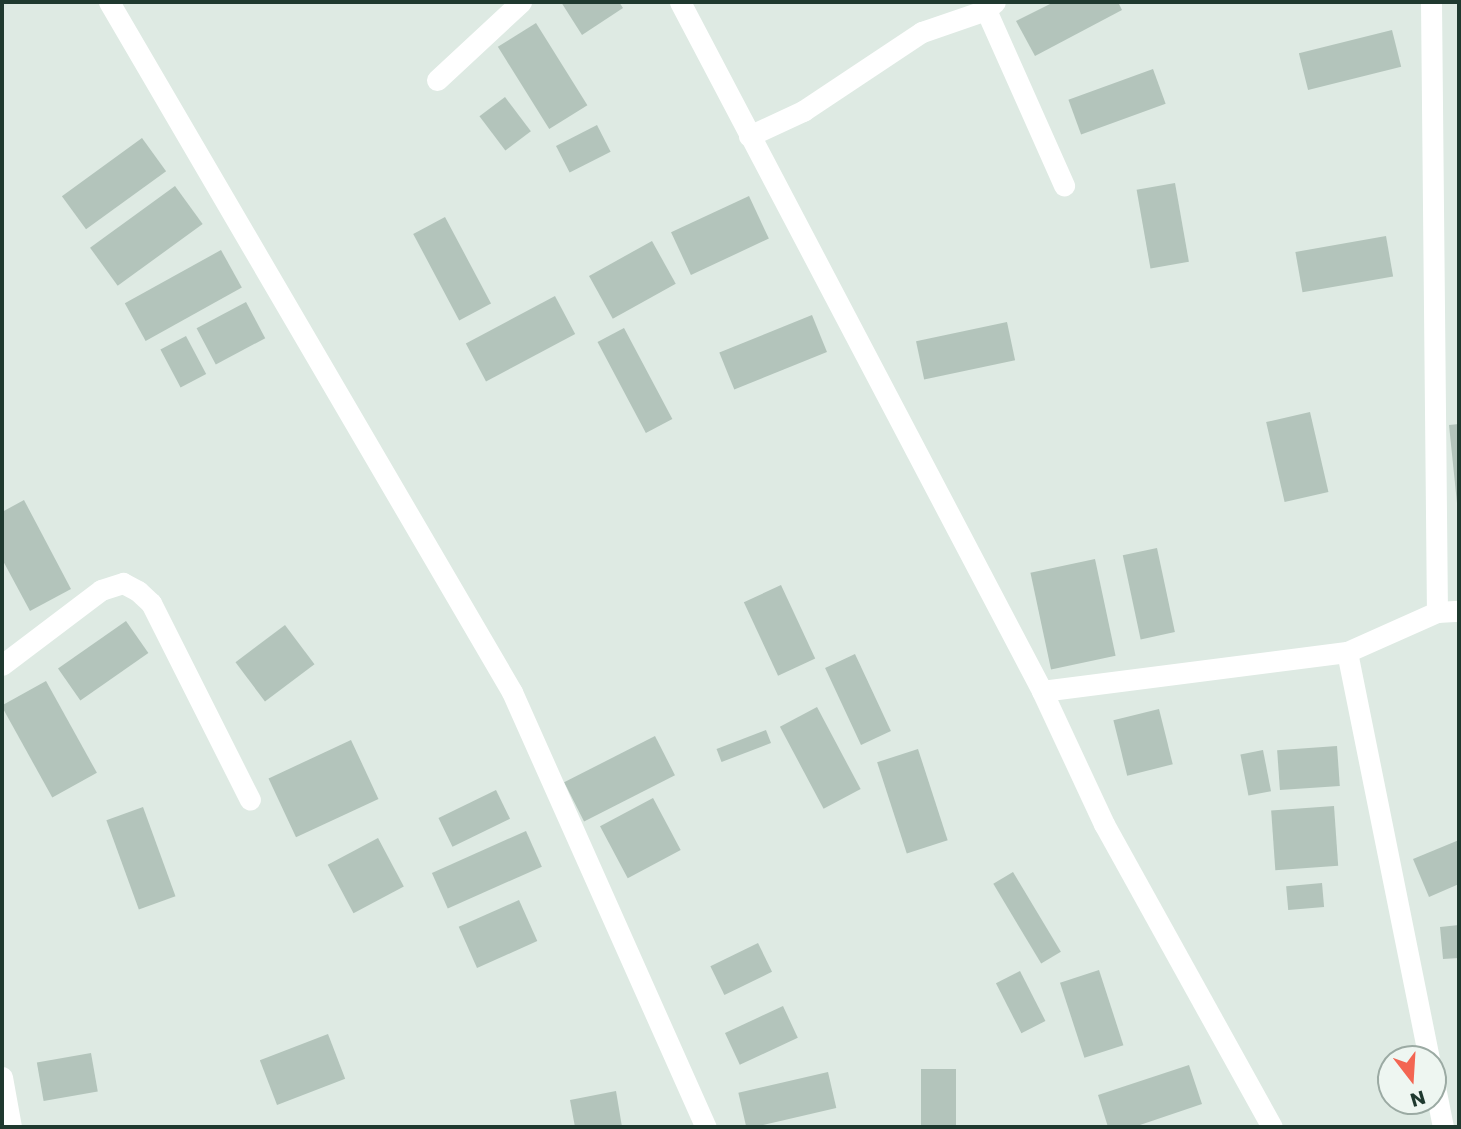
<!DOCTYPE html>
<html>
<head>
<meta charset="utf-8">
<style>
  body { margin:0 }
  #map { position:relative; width:1461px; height:1129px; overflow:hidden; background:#deeae3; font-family:Poppins,sans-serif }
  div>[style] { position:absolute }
  .building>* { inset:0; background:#b3c4bb; transform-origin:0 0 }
  .minor>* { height:21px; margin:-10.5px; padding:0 10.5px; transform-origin:10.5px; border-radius:10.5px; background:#fff }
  span { translate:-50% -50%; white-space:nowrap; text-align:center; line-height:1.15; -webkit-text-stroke:6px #eef6f1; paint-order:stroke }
  .frame { position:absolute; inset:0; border:4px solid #1f392f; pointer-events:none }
  .north { position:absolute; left:1377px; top:1045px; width:70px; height:70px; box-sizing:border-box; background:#eef6f1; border:2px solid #9baaa3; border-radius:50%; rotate:163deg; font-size:19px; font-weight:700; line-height:28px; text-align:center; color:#1f392f }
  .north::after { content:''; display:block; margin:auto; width:24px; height:32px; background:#f36552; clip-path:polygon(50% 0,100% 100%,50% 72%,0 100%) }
</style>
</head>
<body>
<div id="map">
  <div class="building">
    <i style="clip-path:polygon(561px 2px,619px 2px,623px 8px,582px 35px)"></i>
    <i style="clip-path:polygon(1054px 2px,1118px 2px,1122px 10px,1035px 56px,1016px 21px)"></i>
    <i style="left:536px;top:23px;width:97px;height:45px;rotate:58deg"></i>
    <i style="left:1392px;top:30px;width:38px;height:96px;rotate:76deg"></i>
    <i style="left:1153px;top:69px;width:37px;height:90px;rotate:70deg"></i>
    <i style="left:505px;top:97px;width:43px;height:32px;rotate:53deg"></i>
    <i style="left:597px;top:125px;width:30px;height:46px;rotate:63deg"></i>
    <i style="left:142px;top:138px;width:41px;height:99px;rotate:54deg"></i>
    <i style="left:1175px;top:183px;width:80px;height:39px;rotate:80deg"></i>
    <i style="left:175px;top:186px;width:47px;height:105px;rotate:54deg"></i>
    <i style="left:749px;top:196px;width:47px;height:86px;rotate:65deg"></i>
    <i style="left:445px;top:217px;width:98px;height:36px;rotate:62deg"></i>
    <i style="left:1386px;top:236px;width:41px;height:92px;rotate:80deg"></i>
    <i style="left:652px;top:241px;width:49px;height:72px;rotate:61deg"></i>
    <i style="left:221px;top:250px;width:43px;height:110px;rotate:61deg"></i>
    <i style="left:555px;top:296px;width:43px;height:101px;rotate:62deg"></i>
    <i style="left:246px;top:302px;width:41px;height:56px;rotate:62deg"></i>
    <i style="left:812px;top:315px;width:40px;height:100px;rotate:68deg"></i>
    <i style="left:1007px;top:322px;width:39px;height:93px;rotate:78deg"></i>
    <i style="left:624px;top:328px;width:103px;height:30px;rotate:62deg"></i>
    <i style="left:186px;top:336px;width:43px;height:29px;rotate:62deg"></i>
    <i style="left:1310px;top:412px;width:82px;height:45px;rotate:77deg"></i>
    <i style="clip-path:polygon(1459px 424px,1459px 503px,1457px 503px,1449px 425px)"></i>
    <i style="clip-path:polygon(24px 500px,71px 589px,30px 611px,2px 559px,2px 512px)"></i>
    <i style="left:1157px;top:548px;width:86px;height:35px;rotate:78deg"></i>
    <i style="left:1095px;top:559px;width:99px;height:66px;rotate:78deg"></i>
    <i style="left:781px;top:585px;width:81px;height:41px;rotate:65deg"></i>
    <i style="left:126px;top:621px;width:39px;height:83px;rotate:55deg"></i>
    <i style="left:285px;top:625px;width:49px;height:62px;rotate:53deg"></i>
    <i style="left:855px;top:654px;width:85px;height:33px;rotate:65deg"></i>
    <i style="left:46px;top:681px;width:105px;height:51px;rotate:61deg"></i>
    <i style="left:817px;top:707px;width:93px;height:42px;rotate:62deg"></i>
    <i style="left:1159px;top:709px;width:57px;height:47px;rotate:76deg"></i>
    <i style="left:766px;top:730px;width:14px;height:53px;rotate:69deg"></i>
    <i style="left:655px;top:736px;width:44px;height:102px;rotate:63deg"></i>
    <i style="left:351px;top:740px;width:65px;height:91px;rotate:65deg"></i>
    <i style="left:1337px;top:746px;width:40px;height:60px;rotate:86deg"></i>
    <i style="left:918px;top:749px;width:96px;height:43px;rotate:72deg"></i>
    <i style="left:1263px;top:750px;width:42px;height:23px;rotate:79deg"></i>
    <i style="left:496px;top:790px;width:32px;height:64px;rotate:64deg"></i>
    <i style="left:653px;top:798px;width:59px;height:60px;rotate:62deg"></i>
    <i style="left:1334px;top:806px;width:60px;height:63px;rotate:86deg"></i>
    <i style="left:143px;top:807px;width:95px;height:39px;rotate:70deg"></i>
    <i style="left:526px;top:831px;width:39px;height:103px;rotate:66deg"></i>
    <i style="left:378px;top:838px;width:55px;height:57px;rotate:62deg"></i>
    <i style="clip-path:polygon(1459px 840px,1459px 884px,1429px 897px,1413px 859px)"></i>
    <i style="left:1013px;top:872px;width:93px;height:23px;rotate:59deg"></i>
    <i style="left:1322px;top:883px;width:24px;height:36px;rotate:85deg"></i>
    <i style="left:519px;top:900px;width:45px;height:66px;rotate:66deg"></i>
    <i style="clip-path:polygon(1459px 925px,1459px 958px,1443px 959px,1440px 927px)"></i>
    <i style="left:758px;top:943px;width:32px;height:53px;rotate:64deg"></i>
    <i style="left:1099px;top:970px;width:79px;height:41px;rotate:72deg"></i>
    <i style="left:1020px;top:971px;width:56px;height:27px;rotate:63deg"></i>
    <i style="left:783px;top:1006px;width:35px;height:64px;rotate:65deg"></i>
    <i style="left:328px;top:1034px;width:48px;height:73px;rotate:69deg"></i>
    <i style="left:91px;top:1053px;width:39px;height:55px;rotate:80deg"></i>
    <i style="clip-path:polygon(1189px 1065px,1202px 1104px,1134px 1127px,1108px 1127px,1098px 1095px)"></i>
    <i style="left:921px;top:1069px;width:35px;height:58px"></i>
    <i style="left:828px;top:1072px;width:37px;height:92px;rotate:77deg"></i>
    <i style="clip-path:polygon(616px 1091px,622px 1127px,575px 1127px,570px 1100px)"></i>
  </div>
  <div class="minor">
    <i style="left:109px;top:2px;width:799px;rotate:59.71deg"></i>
    <i style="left:512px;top:692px;width:476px;rotate:66deg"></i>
    <i style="left:680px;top:2px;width:778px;rotate:62.28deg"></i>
    <i style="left:1042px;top:691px;width:147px;rotate:65deg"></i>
    <i style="left:1104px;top:824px;width:346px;rotate:61deg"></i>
    <i style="left:1431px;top:2px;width:610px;rotate:89.44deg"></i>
    <i style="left:986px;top:10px;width:192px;rotate:66deg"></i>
    <i style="left:437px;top:80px;width:115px;rotate:-42.9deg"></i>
    <i style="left:749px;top:136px;width:60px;rotate:-24.8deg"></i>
    <i style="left:803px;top:111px;width:143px;rotate:-33.6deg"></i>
    <i style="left:922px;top:32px;width:68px;rotate:-19deg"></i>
    <i style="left:986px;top:10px;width:12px;rotate:-42deg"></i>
    <i style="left:1347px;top:652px;width:415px;rotate:78.6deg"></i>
    <i style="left:2px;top:665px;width:124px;rotate:-37.1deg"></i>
    <i style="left:101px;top:590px;width:23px;rotate:-18deg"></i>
    <i style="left:123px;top:583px;width:17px;rotate:28deg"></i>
    <i style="left:138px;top:591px;width:18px;rotate:43deg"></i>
    <i style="left:151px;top:603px;width:220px;rotate:63.3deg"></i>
    <i style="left:1042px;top:691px;width:307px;rotate:-7.3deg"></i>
    <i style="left:1347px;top:652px;width:98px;rotate:-24deg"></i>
    <i style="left:1437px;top:612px;width:22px;rotate:-3deg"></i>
    <i style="left:2px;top:1077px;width:51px;rotate:79.8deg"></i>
    <i style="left:1433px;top:1077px;width:51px;rotate:78.7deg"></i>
  </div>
  <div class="frame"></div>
  <div class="north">N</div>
</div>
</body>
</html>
